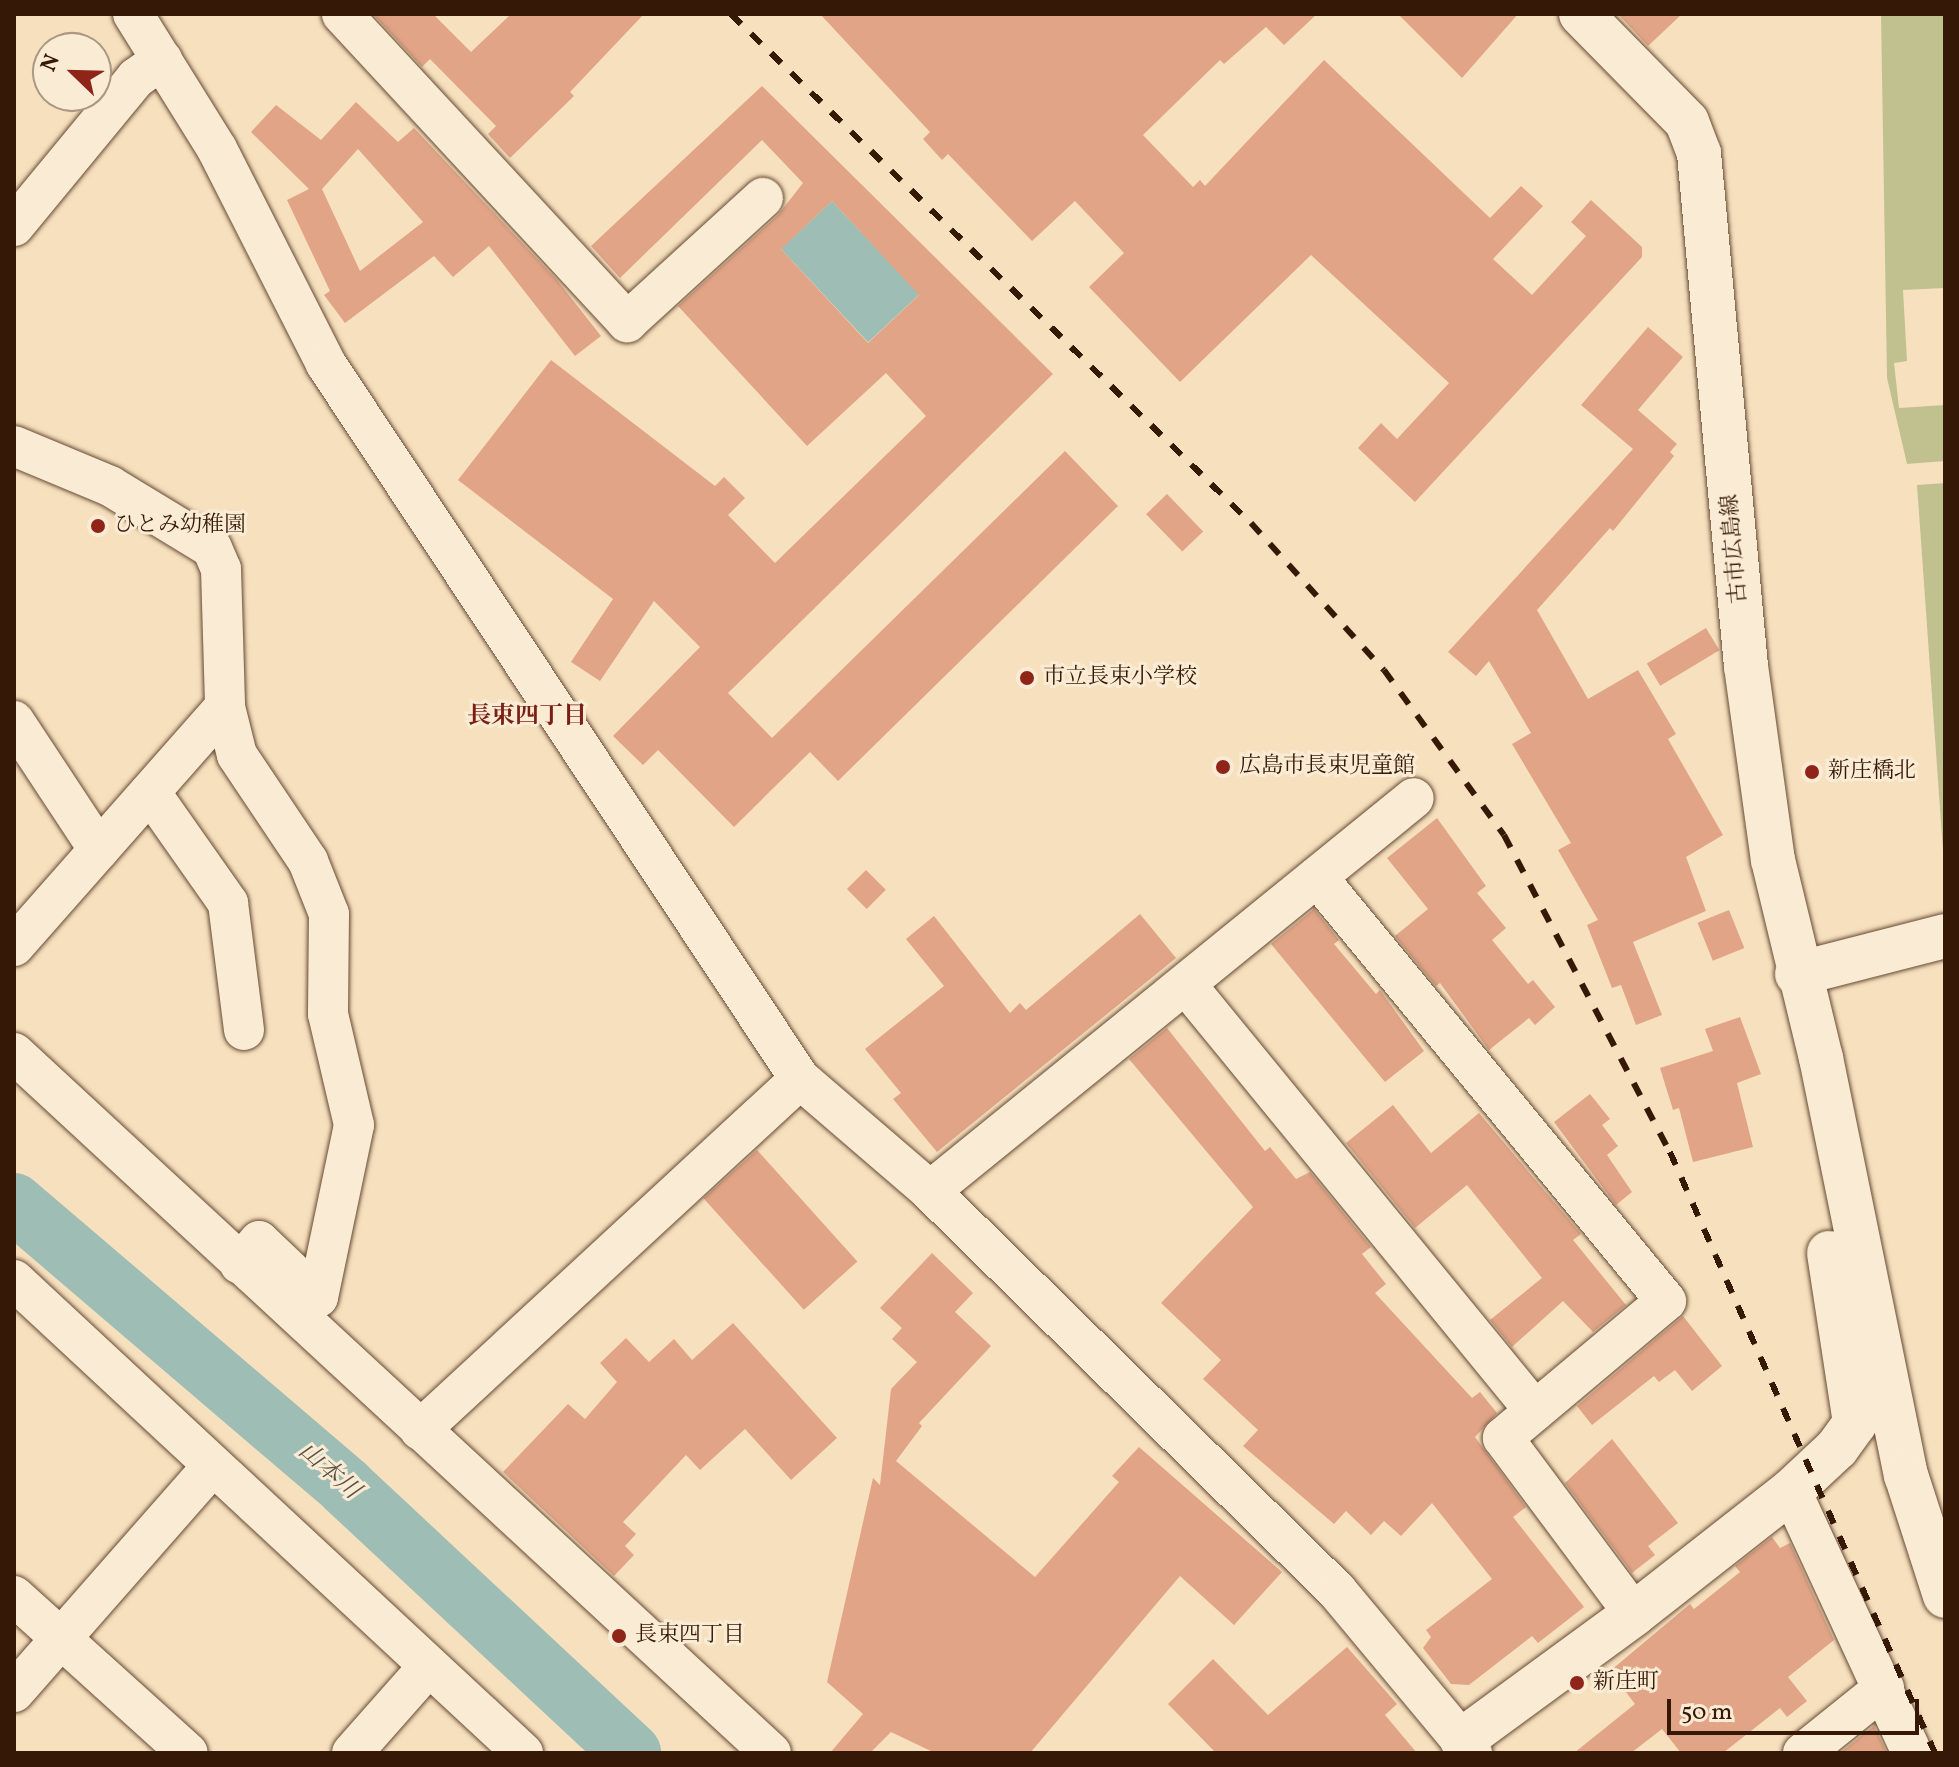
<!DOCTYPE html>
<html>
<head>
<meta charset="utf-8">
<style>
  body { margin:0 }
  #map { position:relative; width:1959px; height:1767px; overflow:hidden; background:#f7e0be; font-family:Vollkorn,"Noto Serif JP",serif }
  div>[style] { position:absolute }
  .green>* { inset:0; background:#c1c18f }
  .water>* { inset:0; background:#9dbdb5; transform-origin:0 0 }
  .river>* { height:60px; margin:-30px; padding:0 30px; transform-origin:30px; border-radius:30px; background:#9dbdb5 }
  .building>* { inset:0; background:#e1a487; transform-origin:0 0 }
  .roads { filter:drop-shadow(0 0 2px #664a33) drop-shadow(0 0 2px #664a33) }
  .street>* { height:40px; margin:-20px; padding:0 20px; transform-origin:20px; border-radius:20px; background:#faebd5 }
  .secondary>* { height:44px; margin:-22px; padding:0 22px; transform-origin:22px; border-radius:22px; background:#faebd5 }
  .rail>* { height:6px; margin-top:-3px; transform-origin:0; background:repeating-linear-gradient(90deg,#351805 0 14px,transparent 0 28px) }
  .dots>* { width:22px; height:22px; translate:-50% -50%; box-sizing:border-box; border:4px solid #faebd5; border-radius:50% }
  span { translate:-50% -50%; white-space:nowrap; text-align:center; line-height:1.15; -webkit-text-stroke:6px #faebd5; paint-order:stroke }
  .poi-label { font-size:22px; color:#351805 }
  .left { translate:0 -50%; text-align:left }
  .street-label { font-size:22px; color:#351805 }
  .neighbourhood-label { font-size:24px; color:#7a1f14; font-weight:700 }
  .water-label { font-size:24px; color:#595243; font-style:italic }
  .frame { position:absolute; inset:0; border:16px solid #351805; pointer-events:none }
  .north { position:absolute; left:32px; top:32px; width:80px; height:80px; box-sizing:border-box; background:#faebd5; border:2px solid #ab9782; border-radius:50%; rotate:293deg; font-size:22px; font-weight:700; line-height:32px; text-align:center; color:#351805 }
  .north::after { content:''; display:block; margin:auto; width:28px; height:36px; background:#8f2418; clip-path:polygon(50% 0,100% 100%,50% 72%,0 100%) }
  .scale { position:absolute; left:1667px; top:1699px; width:252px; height:36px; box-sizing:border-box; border:4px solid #351805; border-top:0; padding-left:10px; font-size:24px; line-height:28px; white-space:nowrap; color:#351805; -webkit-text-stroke:6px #faebd5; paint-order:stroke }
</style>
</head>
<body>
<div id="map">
  <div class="green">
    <i style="clip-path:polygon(1881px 14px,1945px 14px,1945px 288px,1903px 290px,1907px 361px,1894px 363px,1899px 408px,1945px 405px,1945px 461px,1907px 464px,1887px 378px)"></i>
    <i style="clip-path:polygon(1945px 483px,1945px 879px,1917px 485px)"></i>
  </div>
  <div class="water">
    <i style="left:832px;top:201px;width:128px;height:70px;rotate:47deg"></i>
  </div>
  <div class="river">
    <i style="left:14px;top:1203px;width:437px;rotate:40.5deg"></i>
    <i style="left:346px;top:1487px;width:390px;rotate:43deg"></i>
  </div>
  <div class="building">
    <i style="clip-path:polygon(373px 14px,433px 14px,471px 52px,511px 14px,644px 14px,570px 92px,574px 96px,510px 158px,488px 134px,496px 126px,430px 59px,422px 67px)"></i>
    <i style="clip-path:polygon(820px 14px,1317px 14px,1284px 45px,1266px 27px,1224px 64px,1220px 60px,1143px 135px,1193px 187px,1200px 180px,1205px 186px,1324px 60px,1490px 218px,1521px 186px,1543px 206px,1493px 259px,1532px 295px,1586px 236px,1571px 222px,1591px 200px,1642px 247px,1642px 257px,1415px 502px,1358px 448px,1381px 423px,1397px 439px,1449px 383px,1311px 255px,1180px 382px,1089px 287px,1124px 253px,1075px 201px,1032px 241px,948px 154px,942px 160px,923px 139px,930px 132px)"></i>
    <i style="clip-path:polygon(1398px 14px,1518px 14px,1462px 78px)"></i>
    <i style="clip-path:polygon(1618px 14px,1682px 14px,1648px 46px)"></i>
    <i style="clip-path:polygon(evenodd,762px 86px,1053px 374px,728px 693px,772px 738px,1065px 451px,1118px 506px,838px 781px,810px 752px,734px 827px,658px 750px,643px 765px,613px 736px,700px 647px,654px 601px,600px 681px,571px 662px,613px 599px,458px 480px,551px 360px,715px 486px,724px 477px,745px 498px,728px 515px,775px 563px,926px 416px,886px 373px,807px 446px,678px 306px,778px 215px,803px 183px,762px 140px,620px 278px,591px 246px,762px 86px,832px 201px,919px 295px,868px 343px,781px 249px,832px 201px)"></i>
    <i style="clip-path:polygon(evenodd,356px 102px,398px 142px,414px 128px,557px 280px,601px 336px,575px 356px,489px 246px,453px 277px,434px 256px,345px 323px,324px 295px,330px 291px,287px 200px,309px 189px,251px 132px,276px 105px,321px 140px,356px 102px,358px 149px,423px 222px,360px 271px,322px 189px,358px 149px)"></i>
    <i style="clip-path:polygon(1648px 327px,1683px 357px,1638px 410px,1677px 444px,1670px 452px,1674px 456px,1613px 531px,1610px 528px,1537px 610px,1588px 699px,1638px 670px,1676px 734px,1668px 739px,1723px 835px,1686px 857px,1706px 911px,1633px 942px,1662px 1015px,1636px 1025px,1621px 985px,1612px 988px,1587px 925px,1598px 920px,1558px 850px,1571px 843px,1512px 744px,1531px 733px,1489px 661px,1476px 676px,1448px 652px,1633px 449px,1581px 405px)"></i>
    <i style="left:1167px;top:494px;width:52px;height:29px;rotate:46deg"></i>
    <i style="left:1706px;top:628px;width:26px;height:69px;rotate:59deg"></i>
    <i style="clip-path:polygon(1437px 818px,1486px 886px,1477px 893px,1506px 928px,1492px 940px,1528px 984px,1533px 980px,1555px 1007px,1535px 1025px,1529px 1018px,1489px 1050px,1440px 983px,1436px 986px,1395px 936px,1428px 909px,1387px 858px)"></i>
    <i style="left:866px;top:870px;width:28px;height:27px;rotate:45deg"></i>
    <i style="clip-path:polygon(1314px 909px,1339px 940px,1334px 944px,1376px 994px,1380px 990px,1424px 1051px,1385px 1082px,1271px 944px)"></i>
    <i style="left:1729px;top:910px;width:41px;height:34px;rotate:68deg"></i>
    <i style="clip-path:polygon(1140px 914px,1176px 958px,937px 1152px,893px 1099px,901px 1093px,865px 1049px,944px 986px,906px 939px,934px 916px,1010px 1013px,1020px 1003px,1026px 1010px)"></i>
    <i style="clip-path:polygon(1740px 1017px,1761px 1074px,1737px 1083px,1753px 1147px,1693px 1162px,1679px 1108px,1673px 1110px,1660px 1068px,1713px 1051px,1705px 1029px)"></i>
    <i style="clip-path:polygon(1167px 1028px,1265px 1151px,1270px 1147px,1296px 1179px,1310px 1172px,1371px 1247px,1362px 1254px,1386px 1284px,1375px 1293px,1472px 1398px,1480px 1392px,1497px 1413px,1475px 1437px,1526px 1507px,1513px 1517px,1584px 1607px,1538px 1643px,1532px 1636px,1469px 1685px,1451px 1684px,1423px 1648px,1431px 1637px,1426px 1630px,1492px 1579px,1432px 1503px,1401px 1536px,1384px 1521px,1371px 1535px,1346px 1511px,1334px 1524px,1243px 1446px,1258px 1430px,1203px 1379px,1221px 1360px,1161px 1303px,1253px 1207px,1129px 1059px)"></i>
    <i style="clip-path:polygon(1590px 1094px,1610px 1119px,1602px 1125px,1618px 1146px,1607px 1155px,1632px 1192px,1616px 1205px,1554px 1122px)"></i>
    <i style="clip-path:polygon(1393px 1105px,1431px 1153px,1479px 1113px,1581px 1234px,1573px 1240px,1626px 1305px,1593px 1332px,1563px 1301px,1512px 1347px,1490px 1320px,1542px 1278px,1500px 1226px,1467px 1185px,1415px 1228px,1346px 1143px)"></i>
    <i style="left:757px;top:1150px;width:150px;height:72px;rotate:48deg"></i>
    <i style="clip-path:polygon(932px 1253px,973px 1293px,955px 1312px,991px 1346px,919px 1423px,922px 1426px,896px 1461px,1035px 1577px,1119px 1482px,1112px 1476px,1139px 1447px,1282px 1572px,1234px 1625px,1180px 1576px,1030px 1753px,935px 1753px,891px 1732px,870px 1753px,830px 1753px,863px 1714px,827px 1682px,873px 1478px,880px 1485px,891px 1389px,917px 1362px,892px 1339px,902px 1328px,880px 1308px)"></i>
    <i style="clip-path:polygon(1683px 1316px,1722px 1366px,1692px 1391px,1675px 1370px,1659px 1382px,1654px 1376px,1592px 1425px,1577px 1406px)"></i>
    <i style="clip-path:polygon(733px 1323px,837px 1438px,791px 1480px,745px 1429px,700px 1470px,686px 1455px,623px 1522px,636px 1534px,625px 1546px,634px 1555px,614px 1576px,503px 1472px,568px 1404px,585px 1419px,617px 1382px,600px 1363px,626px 1338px,649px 1362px,674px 1339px,692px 1360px)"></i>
    <i style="clip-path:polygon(1612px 1439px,1678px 1523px,1648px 1546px,1655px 1555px,1632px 1573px,1565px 1483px)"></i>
    <i style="clip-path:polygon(1772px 1537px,1780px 1548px,1790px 1543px,1834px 1640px,1788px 1677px,1807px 1701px,1787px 1717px,1780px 1708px,1723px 1753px,1681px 1753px,1662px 1729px,1631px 1753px,1574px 1753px,1635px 1704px,1610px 1671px,1690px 1604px,1694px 1609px,1740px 1572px,1735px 1566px)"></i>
    <i style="clip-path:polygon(1347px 1647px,1397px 1704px,1385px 1715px,1417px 1753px,1216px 1753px,1168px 1704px,1213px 1659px,1268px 1715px)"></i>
    <i style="clip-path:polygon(1874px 1726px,1887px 1753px,1840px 1753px)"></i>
  </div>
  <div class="roads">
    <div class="street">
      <i style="left:133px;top:14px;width:159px;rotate:58.1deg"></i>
      <i style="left:217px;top:149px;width:241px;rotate:63.1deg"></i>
      <i style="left:326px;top:364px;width:858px;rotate:56.46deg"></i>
      <i style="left:800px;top:1079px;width:172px;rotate:40.7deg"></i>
      <i style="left:930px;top:1191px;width:571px;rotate:44.5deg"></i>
      <i style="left:1337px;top:1591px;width:211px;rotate:50.2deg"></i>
      <i style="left:342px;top:14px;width:420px;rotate:47.2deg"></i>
      <i style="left:627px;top:322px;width:184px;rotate:-42.4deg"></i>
      <i style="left:14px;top:226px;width:192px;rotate:-50.5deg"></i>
      <i style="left:136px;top:78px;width:32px;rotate:-35deg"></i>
      <i style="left:14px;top:446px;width:104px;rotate:22.6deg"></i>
      <i style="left:110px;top:486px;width:119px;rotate:31.3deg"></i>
      <i style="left:212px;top:548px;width:23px;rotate:67deg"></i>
      <i style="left:221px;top:569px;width:138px;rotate:88.3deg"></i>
      <i style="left:225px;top:707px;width:49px;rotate:76deg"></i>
      <i style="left:237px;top:755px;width:128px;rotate:56.2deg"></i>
      <i style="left:308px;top:861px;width:57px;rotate:68.4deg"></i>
      <i style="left:329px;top:914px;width:100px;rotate:90.6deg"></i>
      <i style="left:328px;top:1014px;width:114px;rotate:76.8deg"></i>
      <i style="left:354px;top:1125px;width:176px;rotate:101.8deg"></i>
      <i style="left:318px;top:1297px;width:81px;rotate:-136.5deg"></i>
      <i style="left:259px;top:1241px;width:30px;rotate:130deg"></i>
      <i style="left:14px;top:721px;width:154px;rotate:56.6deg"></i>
      <i style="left:150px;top:792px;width:136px;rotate:54.9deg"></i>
      <i style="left:228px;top:903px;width:128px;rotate:82.8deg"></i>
      <i style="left:1317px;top:877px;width:549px;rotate:50.54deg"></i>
      <i style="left:1666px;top:1301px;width:213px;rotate:140deg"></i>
      <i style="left:1503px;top:1438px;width:219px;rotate:53.3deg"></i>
      <i style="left:14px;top:946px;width:319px;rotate:-48.6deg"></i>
      <i style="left:1187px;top:986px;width:549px;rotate:50.69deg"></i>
      <i style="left:14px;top:1053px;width:1031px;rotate:42.76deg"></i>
      <i style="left:930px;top:1191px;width:623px;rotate:-39.08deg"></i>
      <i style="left:14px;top:1280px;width:695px;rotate:42.9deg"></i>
      <i style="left:420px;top:1430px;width:517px;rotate:-42.73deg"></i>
      <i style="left:1791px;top:1491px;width:289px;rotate:65.2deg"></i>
      <i style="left:14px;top:1596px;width:234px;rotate:42.1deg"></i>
      <i style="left:14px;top:1692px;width:300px;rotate:-48.7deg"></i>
      <i style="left:352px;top:1753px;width:116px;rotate:-48.5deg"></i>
      <i style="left:1803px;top:1753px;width:104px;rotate:-38.7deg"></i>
    </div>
    <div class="secondary">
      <i style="left:1581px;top:14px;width:151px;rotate:45.5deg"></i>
      <i style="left:1687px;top:122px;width:33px;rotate:69deg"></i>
      <i style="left:1699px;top:153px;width:515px;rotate:84.77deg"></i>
      <i style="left:1746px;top:666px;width:196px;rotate:82.1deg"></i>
      <i style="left:1773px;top:860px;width:204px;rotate:76.4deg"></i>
      <i style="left:1821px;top:1058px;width:426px;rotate:78.5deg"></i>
      <i style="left:1906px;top:1475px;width:127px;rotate:72.1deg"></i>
      <i style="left:1797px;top:974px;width:153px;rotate:-14.4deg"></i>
      <i style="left:1462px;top:1740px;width:213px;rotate:-36.2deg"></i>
      <i style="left:1634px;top:1614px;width:199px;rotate:-38.1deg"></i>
      <i style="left:1791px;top:1491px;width:63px;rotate:-43.1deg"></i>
      <i style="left:1837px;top:1448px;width:31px;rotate:-54deg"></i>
      <i style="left:1855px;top:1423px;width:172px;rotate:-98.7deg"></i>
    </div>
  </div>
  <div class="rail">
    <i style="left:731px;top:14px;width:728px;rotate:44.39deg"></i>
    <i style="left:1251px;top:523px;width:198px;rotate:47.9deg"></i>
    <i style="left:1384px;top:670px;width:204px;rotate:54deg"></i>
    <i style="left:1504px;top:835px;width:358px;rotate:62.4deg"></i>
    <i style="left:1670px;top:1152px;width:657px;rotate:66.21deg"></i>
  </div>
  <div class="dots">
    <i style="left:98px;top:526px;background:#8f2418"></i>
    <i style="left:1027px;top:678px;background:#8f2418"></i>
    <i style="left:1223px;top:767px;background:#8f2418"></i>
    <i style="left:1812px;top:772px;background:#8f2418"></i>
    <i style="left:619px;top:1636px;background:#8f2418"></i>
    <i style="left:1577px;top:1683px;background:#8f2418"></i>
  </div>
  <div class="poi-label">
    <span class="left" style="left:114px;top:526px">ひとみ幼稚園</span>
    <span class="left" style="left:1043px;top:678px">市立長束小学校</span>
    <span class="left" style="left:1239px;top:767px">広島市長束児童館</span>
    <span class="left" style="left:1828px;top:772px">新庄橋北</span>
    <span class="left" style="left:635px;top:1636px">長束四丁目</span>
    <span class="left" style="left:1593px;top:1683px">新庄町</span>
  </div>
  <div class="street-label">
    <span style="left:1735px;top:549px;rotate:-95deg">古市広島線</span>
  </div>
  <div class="neighbourhood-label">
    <span style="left:527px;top:718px">長束四丁目</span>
  </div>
  <div class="water-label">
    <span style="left:328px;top:1472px;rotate:41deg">山本川</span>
  </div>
  <div class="frame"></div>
  <div class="north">N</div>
  <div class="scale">50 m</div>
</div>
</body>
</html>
